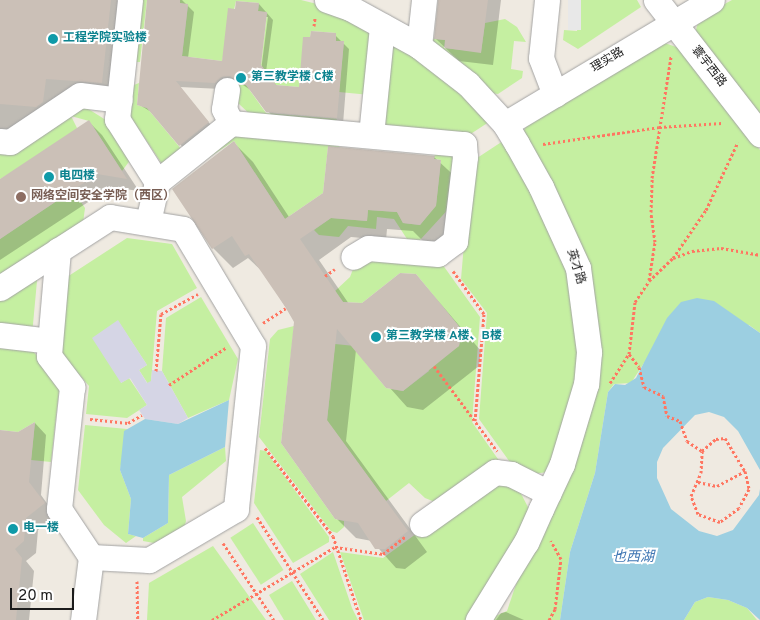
<!DOCTYPE html>
<html>
<head>
<meta charset="utf-8">
<style>
  body { margin:0 }
  #map { position:relative; width:760px; height:620px; overflow:hidden; background:#efeae1; font-family:Overpass,"Noto Sans SC",sans-serif }
  div>[style] { position:absolute }
  .grass>* { inset:0; background:#c5efa1; transform-origin:0 0 }
  .parking>* { inset:0; background:#e8e8e8; transform-origin:0 0 }
  .plaza>* { inset:0; background:#d5d5e5 }
  .water>* { inset:0; background:#9ccfe1 }
  .shadow>* { inset:0; background:#0003 }
  .building>* { inset:0; background:#cbc0b7 }
  .path>* { height:3px; margin-top:-1.5px; transform-origin:0; background:repeating-linear-gradient(90deg,#ff7661 0 2.5px,transparent 0 5px) }
  .roads { filter:drop-shadow(0 0 1px #a3a3a3) drop-shadow(0 0 1px #a3a3a3) }
  .minor>* { height:25px; margin:-12.5px; padding:0 12.5px; transform-origin:12.5px; border-radius:12.5px; background:#fff }
  .dots>* { width:14px; height:14px; translate:-50% -50%; box-sizing:border-box; border:2px solid #fff; border-radius:50% }
  span { translate:-50% -50%; white-space:nowrap; text-align:center; line-height:1.15; -webkit-text-stroke:4px #fff; paint-order:stroke }
  .culture-label { font-size:12px; color:#0d838f; font-weight:700 }
  .left { translate:0 -50%; text-align:left }
  .street-label { font-size:12px; color:#1c1c1c }
  .education-label { font-size:12px; color:#785e54; font-weight:700 }
  .water-label { font-size:14px; color:#4077b4; font-style:italic }
  .scale { position:absolute; left:10px; top:588px; width:64px; height:22px; box-sizing:border-box; border:2px solid #1c1c1c; border-top:0; padding-left:6px; font-size:15px; line-height:18px; white-space:nowrap; color:#1c1c1c; -webkit-text-stroke:4px #fff; paint-order:stroke }
</style>
</head>
<body>
<div id="map">
  <div class="grass">
    <i style="clip-path:polygon(138px 0,147px 0,140px 62px,136px 62px,131px 57px)"></i>
    <i style="clip-path:polygon(180px 0,301px 0,337px 9px,370px 23px,370px 95px,339px 92px,344px 41px,336px 41px,336px 33px,311px 31px,310px 37px,304px 37px,299px 87px,276px 85px,261px 65px,267px 13px,258px 11px,259px 3px,236px 1px,222px 61px,182px 56px,188px 5px,180px 3px)"></i>
    <i style="clip-path:polygon(581px 0,637px 0,641px 7px,578px 49px,563px 40px,564px 30px,577px 31px)"></i>
    <i style="clip-path:polygon(732px 0,760px 0,760px 114px,695px 34px,699px 18px)"></i>
    <i style="clip-path:polygon(505px 19px,517px 27px,526px 42px,514px 41px,511px 69px,523px 71px,522px 78px,498px 94px,484px 92px,427px 38px,445px 40px,444px 48px,481px 52px,485px 23px)"></i>
    <i style="clip-path:polygon(659px 41px,679px 48px,760px 150px,760px 333px,749px 325px,644px 363px,631px 383px,614px 384px,608px 392px,595px 473px,570px 552px,560px 620px,486px 620px,507px 611px,594px 354px,523px 132px,530px 120px)"></i>
    <i style="clip-path:polygon(398px 44px,415px 50px,492px 120px,466px 137px,377px 131px,386px 47px)"></i>
    <i style="clip-path:polygon(139px 83px,137px 105px,147px 108px,182px 150px,164px 167px,126px 110px,129px 87px)"></i>
    <i style="clip-path:polygon(239px 85px,246px 85px,266px 113px,337px 119px,333px 127px,255px 119px,238px 103px)"></i>
    <i style="clip-path:polygon(82px 105px,109px 122px,131px 159px,122px 171px,89px 121px,71px 116px,80px 134px,0 179px,0 152px)"></i>
    <i style="clip-path:polygon(231px 134px,341px 138px,339px 148px,328px 147px,323px 193px,285px 219px,234px 141px,175px 180px)"></i>
    <i style="clip-path:polygon(506px 139px,575px 277px,584px 367px,548px 472px,532px 474px,517px 472px,479px 419px,487px 313px,461px 279px,471px 162px)"></i>
    <i style="clip-path:polygon(436px 147px,459px 149px,453px 204px,420px 240px,407px 239px,394px 219px,377px 217px,376px 229px,348px 226px,339px 237px,319px 235px,314px 230px,331px 218px,367px 221px,368px 210px,397px 212px,403px 223px,420px 225px,436px 205px,441px 160px,434px 159px)"></i>
    <i style="clip-path:polygon(73px 190px,85px 208px,83px 223px,0 282px,0 239px)"></i>
    <i style="clip-path:polygon(127px 238px,172px 244px,197px 288px,157px 311px,151px 382px,148px 384px,139px 370px,147px 365px,118px 321px,121px 383px,129px 378px,147px 405px,127px 418px,86px 414px,89px 386px,61px 354px,67px 277px)"></i>
    <i style="clip-path:polygon(366px 255px,440px 261px,480px 317px,472px 422px,500px 462px,435px 502px,425px 498px,409px 483px,386px 501px,327px 421px,335px 344px,365px 347px,364px 361px,386px 388px,403px 391px,429px 371px,427px 367px,459px 346px,462px 330px,416px 274px,400px 273px,362px 303px,343px 302px,335px 291px,350px 277px,355px 264px)"></i>
    <i style="clip-path:polygon(38px 270px,32px 335px,0 332px,0 295px)"></i>
    <i style="clip-path:polygon(201px 297px,238px 359px,229px 400px,188px 418px,162px 371px,166px 318px)"></i>
    <i style="clip-path:polygon(294px 326px,281px 443px,335px 519px,344px 521px,344px 527px,337px 533px,331px 531px,259px 437px,270px 339px,278px 330px)"></i>
    <i style="clip-path:polygon(0 341px,27px 344px,60px 383px,51px 462px,31px 460px,35px 422px,18px 432px,0 430px)"></i>
    <i style="clip-path:polygon(85px 425px,127px 429px,120px 470px,131px 499px,128px 534px,136px 536px,126px 543px,104px 525px,78px 490px)"></i>
    <i style="clip-path:polygon(225px 447px,226px 461px,182px 497px,186px 521px,184px 528px,154px 543px,143px 541px,143px 538px,168px 523px,169px 475px)"></i>
    <i style="clip-path:polygon(260px 450px,266px 451px,329px 537px,329px 542px,293px 563px,254px 503px)"></i>
    <i style="clip-path:polygon(515px 482px,531px 513px,471px 620px,364px 620px,340px 552px,383px 558px,483px 485px)"></i>
    <i style="left:253px;top:523px;width:56px;height:27px;rotate:57deg"></i>
    <i style="clip-path:polygon(213px 546px,266px 620px,147px 620px,149px 583px)"></i>
    <i style="clip-path:polygon(333px 552px,352px 608px,358px 620px,329px 620px,300px 574px)"></i>
    <i style="clip-path:polygon(292px 581px,316px 620px,284px 620px,269px 595px)"></i>
    <i style="clip-path:polygon(708px 597px,728px 600px,747px 608px,757px 620px,684px 620px,695px 602px)"></i>
  </div>
  <div class="parking">
    <i style="left:568px;top:0;width:13px;height:30px"></i>
  </div>
  <div class="plaza">
    <i style="clip-path:polygon(118px 320px,147px 365px,139px 370px,147px 383px,151px 381px,152px 370px,162px 371px,188px 418px,178px 424px,145px 419px,139px 410px,147px 405px,130px 378px,121px 383px,92px 338px)"></i>
  </div>
  <div class="water">
    <i style="clip-path:polygon(697px 298px,714px 301px,760px 333px,760px 470px,738px 431px,724px 417px,709px 412px,695px 415px,663px 448px,657px 462px,657px 478px,671px 509px,699px 531px,717px 536px,733px 530px,759px 495px,760px 489px,760px 620px,747px 608px,728px 600px,708px 597px,695px 602px,684px 620px,560px 620px,570px 552px,595px 473px,608px 392px,615px 384px,625px 385px,636px 378px,667px 318px,681px 302px)"></i>
    <i style="clip-path:polygon(229px 400px,225px 447px,169px 475px,168px 523px,143px 538px,128px 534px,131px 499px,120px 470px,124px 431px,145px 419px,178px 424px)"></i>
  </div>
  <div class="shadow">
    <i style="clip-path:polygon(0 0,117px 0,131px 14px,122px 102px,66px 98px,63px 122px,56px 127px,19px 123px,0 142px)"></i>
    <i style="clip-path:polygon(evenodd,148px 0,182px 0,194px 12px,188px 58px,223px 62px,236px 11px,259px 4px,273px 20px,266px 72px,277px 86px,300px 88px,335px 35px,349px 49px,343px 124px,273px 117px,252px 91px,237px 81px,228px 82px,221px 89px,180px 87px,214px 129px,186px 151px,153px 113px,138px 104px,148px 0,265px 17px,268px 17px,261px 71px,259px 71px,265px 17px)"></i>
    <i style="clip-path:polygon(439px 0,501px 0,493px 65px,459px 61px,436px 39px)"></i>
    <i style="clip-path:polygon(89px 122px,102px 135px,139px 191px,111px 187px,0 260px,0 181px)"></i>
    <i style="clip-path:polygon(234px 143px,253px 162px,289px 217px,434px 157px,460px 181px,456px 226px,440px 244px,424px 242px,413px 231px,387px 229px,386px 240px,351px 237px,319px 260px,349px 304px,363px 305px,416px 275px,481px 351px,479px 366px,423px 410px,407px 407px,356px 350px,346px 441px,427px 552px,405px 569px,396px 568px,372px 541px,356px 538px,336px 518px,295px 322px,264px 273px,248px 258px,233px 268px,213px 248px)"></i>
    <i style="clip-path:polygon(35px 423px,46px 435px,41px 495px,56px 516px,38px 530px,36px 553px,26px 561px,34px 571px,29px 620px,0 620px,0 432px,18px 433px)"></i>
    <i style="clip-path:polygon(506px 612px,524px 620px,496px 620px,501px 613px)"></i>
  </div>
  <div class="building">
    <i style="clip-path:polygon(0 0,111px 0,102px 83px,46px 79px,43px 102px,36px 107px,0 104px)"></i>
    <i style="clip-path:polygon(147px 0,180px 0,180px 3px,188px 4px,182px 56px,222px 61px,228px 8px,235px 9px,236px 1px,259px 3px,258px 11px,267px 12px,261px 65px,276px 85px,299px 87px,303px 37px,310px 37px,311px 31px,336px 33px,336px 41px,344px 41px,337px 118px,266px 112px,246px 85px,240px 85px,230px 76px,221px 77px,215px 83px,176px 81px,209px 122px,179px 146px,147px 108px,137px 105px)"></i>
    <i style="clip-path:polygon(438px 0,488px 0,481px 53px,445px 48px,445px 40px,434px 39px)"></i>
    <i style="clip-path:polygon(89px 120px,127px 179px,97px 174px,0 239px,0 179px)"></i>
    <i style="clip-path:polygon(234px 141px,285px 219px,323px 193px,328px 146px,435px 156px,434px 159px,441px 160px,436px 206px,420px 225px,403px 223px,397px 212px,368px 210px,367px 221px,331px 218px,300px 239px,343px 302px,362px 303px,400px 273px,416px 274px,462px 330px,459px 346px,403px 391px,386px 388px,337px 329px,327px 420px,408px 531px,385px 549px,375px 549px,358px 523px,335px 519px,281px 443px,294px 322px,286px 308px,249px 254px,245px 256px,232px 236px,212px 249px,172px 189px)"></i>
    <i style="clip-path:polygon(35px 422px,29px 482px,45px 503px,26px 518px,24px 541px,15px 549px,22px 558px,16px 620px,0 620px,0 430px,18px 432px)"></i>
  </div>
  <div class="path">
    <i style="left:314px;top:26px;width:8px;rotate:-83deg"></i>
    <i style="left:543px;top:144px;width:117px;rotate:-8.3deg"></i>
    <i style="left:659px;top:127px;width:63px;rotate:-3.6deg"></i>
    <i style="left:673px;top:258px;width:58px;rotate:-55.5deg"></i>
    <i style="left:706px;top:210px;width:75px;rotate:-64.8deg"></i>
    <i style="left:453px;top:271px;width:53px;rotate:54.2deg"></i>
    <i style="left:484px;top:314px;width:107px;rotate:94.8deg"></i>
    <i style="left:325px;top:276px;width:12px;rotate:-35deg"></i>
    <i style="left:649px;top:280px;width:38px;rotate:-81deg"></i>
    <i style="left:655px;top:242px;width:30px;rotate:-98deg"></i>
    <i style="left:651px;top:212px;width:34px;rotate:-88deg"></i>
    <i style="left:652px;top:178px;width:123px;rotate:-81.1deg"></i>
    <i style="left:263px;top:323px;width:27px;rotate:-33deg"></i>
    <i style="left:629px;top:354px;width:16px;rotate:52deg"></i>
    <i style="left:639px;top:367px;width:21px;rotate:76deg"></i>
    <i style="left:644px;top:387px;width:21px;rotate:25deg"></i>
    <i style="left:663px;top:396px;width:20px;rotate:79deg"></i>
    <i style="left:667px;top:416px;width:14px;rotate:21deg"></i>
    <i style="left:680px;top:421px;width:21px;rotate:71deg"></i>
    <i style="left:687px;top:441px;width:18px;rotate:34deg"></i>
    <i style="left:702px;top:451px;width:18px;rotate:-41deg"></i>
    <i style="left:716px;top:439px;width:9px;rotate:-6deg"></i>
    <i style="left:725px;top:438px;width:39px;rotate:59deg"></i>
    <i style="left:745px;top:471px;width:18px;rotate:77deg"></i>
    <i style="left:749px;top:489px;width:21px;rotate:118deg"></i>
    <i style="left:739px;top:508px;width:24px;rotate:144deg"></i>
    <i style="left:720px;top:522px;width:23px;rotate:-160deg"></i>
    <i style="left:698px;top:514px;width:19px;rotate:-111deg"></i>
    <i style="left:691px;top:496px;width:25px;rotate:-67deg"></i>
    <i style="left:701px;top:473px;width:22px;rotate:-87deg"></i>
    <i style="left:434px;top:366px;width:106px;rotate:53.5deg"></i>
    <i style="left:156px;top:371px;width:57px;rotate:-85deg"></i>
    <i style="left:161px;top:314px;width:42px;rotate:-28.4deg"></i>
    <i style="left:610px;top:383px;width:35px;rotate:-57deg"></i>
    <i style="left:629px;top:354px;width:52px;rotate:-83.4deg"></i>
    <i style="left:635px;top:302px;width:25px;rotate:-56deg"></i>
    <i style="left:649px;top:281px;width:33px;rotate:-44deg"></i>
    <i style="left:673px;top:258px;width:20px;rotate:-20deg"></i>
    <i style="left:692px;top:251px;width:29px;rotate:-6deg"></i>
    <i style="left:721px;top:248px;width:40px;rotate:10deg"></i>
    <i style="left:169px;top:385px;width:69px;rotate:-33.2deg"></i>
    <i style="left:90px;top:419px;width:38px;rotate:6deg"></i>
    <i style="left:128px;top:423px;width:16px;rotate:-30deg"></i>
    <i style="left:265px;top:448px;width:111px;rotate:52.3deg"></i>
    <i style="left:333px;top:536px;width:89px;rotate:71.6deg"></i>
    <i style="left:698px;top:482px;width:19px;rotate:12deg"></i>
    <i style="left:717px;top:486px;width:32px;rotate:-28deg"></i>
    <i style="left:257px;top:517px;width:122px;rotate:57.3deg"></i>
    <i style="left:223px;top:543px;width:92px;rotate:56.5deg"></i>
    <i style="left:137px;top:581px;width:39px;rotate:89deg"></i>
    <i style="left:212px;top:620px;width:143px;rotate:-30.7deg"></i>
    <i style="left:335px;top:547px;width:49px;rotate:8.3deg"></i>
    <i style="left:383px;top:554px;width:28px;rotate:-38deg"></i>
    <i style="left:549px;top:620px;width:13px;rotate:-61deg"></i>
    <i style="left:555px;top:609px;width:50px;rotate:-83.2deg"></i>
    <i style="left:561px;top:559px;width:21px;rotate:-119deg"></i>
  </div>
  <div class="roads">
    <div class="minor">
      <i style="left:130px;top:0;width:120px;rotate:96.2deg"></i>
      <i style="left:117px;top:119px;width:75px;rotate:57.6deg"></i>
      <i style="left:157px;top:182px;width:41px;rotate:102.7deg"></i>
      <i style="left:327px;top:0;width:24px;rotate:19deg"></i>
      <i style="left:350px;top:8px;width:79px;rotate:28.8deg"></i>
      <i style="left:419px;top:46px;width:62px;rotate:37.8deg"></i>
      <i style="left:468px;top:84px;width:54px;rotate:47.2deg"></i>
      <i style="left:505px;top:124px;width:23px;rotate:59deg"></i>
      <i style="left:517px;top:144px;width:49px;rotate:60.8deg"></i>
      <i style="left:541px;top:187px;width:89px;rotate:65.4deg"></i>
      <i style="left:578px;top:268px;width:85px;rotate:82.5deg"></i>
      <i style="left:589px;top:352px;width:32px;rotate:95deg"></i>
      <i style="left:586px;top:384px;width:84px;rotate:106.7deg"></i>
      <i style="left:562px;top:464px;width:50px;rotate:115deg"></i>
      <i style="left:541px;top:509px;width:36px;rotate:114deg"></i>
      <i style="left:526px;top:542px;width:92px;rotate:121.6deg"></i>
      <i style="left:547px;top:0;width:58px;rotate:95.9deg"></i>
      <i style="left:541px;top:58px;width:39px;rotate:69deg"></i>
      <i style="left:656px;top:0;width:170px;rotate:52.2deg"></i>
      <i style="left:419px;top:46px;width:46px;rotate:-83.8deg"></i>
      <i style="left:227px;top:90px;width:19px;rotate:99deg"></i>
      <i style="left:224px;top:109px;width:16px;rotate:63deg"></i>
      <i style="left:505px;top:124px;width:241px;rotate:-30.9deg"></i>
      <i style="left:371px;top:135px;width:110px;rotate:-84.2deg"></i>
      <i style="left:0;top:141px;width:10px;rotate:6deg"></i>
      <i style="left:10px;top:142px;width:84px;rotate:-33.9deg"></i>
      <i style="left:80px;top:95px;width:40px;rotate:7.1deg"></i>
      <i style="left:157px;top:182px;width:95px;rotate:-38.6deg"></i>
      <i style="left:231px;top:123px;width:234px;rotate:5.2deg"></i>
      <i style="left:464px;top:144px;width:13px;rotate:86deg"></i>
      <i style="left:465px;top:157px;width:85px;rotate:96.8deg"></i>
      <i style="left:455px;top:241px;width:21px;rotate:143deg"></i>
      <i style="left:438px;top:254px;width:70px;rotate:-175.1deg"></i>
      <i style="left:368px;top:248px;width:17px;rotate:149deg"></i>
      <i style="left:58px;top:250px;width:106px;rotate:94.9deg"></i>
      <i style="left:49px;top:356px;width:39px;rotate:53deg"></i>
      <i style="left:72px;top:387px;width:123px;rotate:96.1deg"></i>
      <i style="left:59px;top:509px;width:58px;rotate:56.3deg"></i>
      <i style="left:91px;top:557px;width:64px;rotate:97.2deg"></i>
      <i style="left:0;top:288px;width:131px;rotate:-32.8deg"></i>
      <i style="left:110px;top:217px;width:74px;rotate:9.3deg"></i>
      <i style="left:183px;top:229px;width:136px;rotate:59.1deg"></i>
      <i style="left:253px;top:346px;width:164px;rotate:96deg"></i>
      <i style="left:236px;top:509px;width:101px;rotate:149.6deg"></i>
      <i style="left:149px;top:560px;width:58px;rotate:-177deg"></i>
      <i style="left:0;top:335px;width:50px;rotate:6.8deg"></i>
      <i style="left:422px;top:524px;width:90px;rotate:-35.5deg"></i>
      <i style="left:495px;top:472px;width:16px;rotate:7deg"></i>
      <i style="left:511px;top:474px;width:42px;rotate:26.6deg"></i>
    </div>
  </div>
  <div class="dots">
    <i style="left:53px;top:39px;background:#0f9aa8"></i>
    <i style="left:241px;top:78px;background:#0f9aa8"></i>
    <i style="left:49px;top:177px;background:#0f9aa8"></i>
    <i style="left:21px;top:197px;background:#8d6e63"></i>
    <i style="left:376px;top:337px;background:#0f9aa8"></i>
    <i style="left:13px;top:529px;background:#0f9aa8"></i>
  </div>
  <div class="culture-label">
    <span class="left" style="left:63px;top:39px">工程学院实验楼</span>
    <span class="left" style="left:251px;top:78px">第三教学楼 C楼</span>
    <span class="left" style="left:59px;top:177px">电四楼</span>
    <span class="left" style="left:386px;top:337px">第三教学楼 A楼、B楼</span>
    <span class="left" style="left:23px;top:529px">电一楼</span>
  </div>
  <div class="street-label">
    <span style="left:608px;top:61px;rotate:-31deg">理实路</span>
    <span style="left:708px;top:67px;rotate:52deg">寰宇西路</span>
    <span style="left:575px;top:267px;rotate:73deg">英才路</span>
  </div>
  <div class="education-label">
    <span class="left" style="left:31px;top:197px">网络空间安全学院（西区）</span>
  </div>
  <div class="water-label">
    <span style="left:633px;top:558px">也西湖</span>
  </div>
  <div class="scale">20 m</div>
</div>
</body>
</html>
